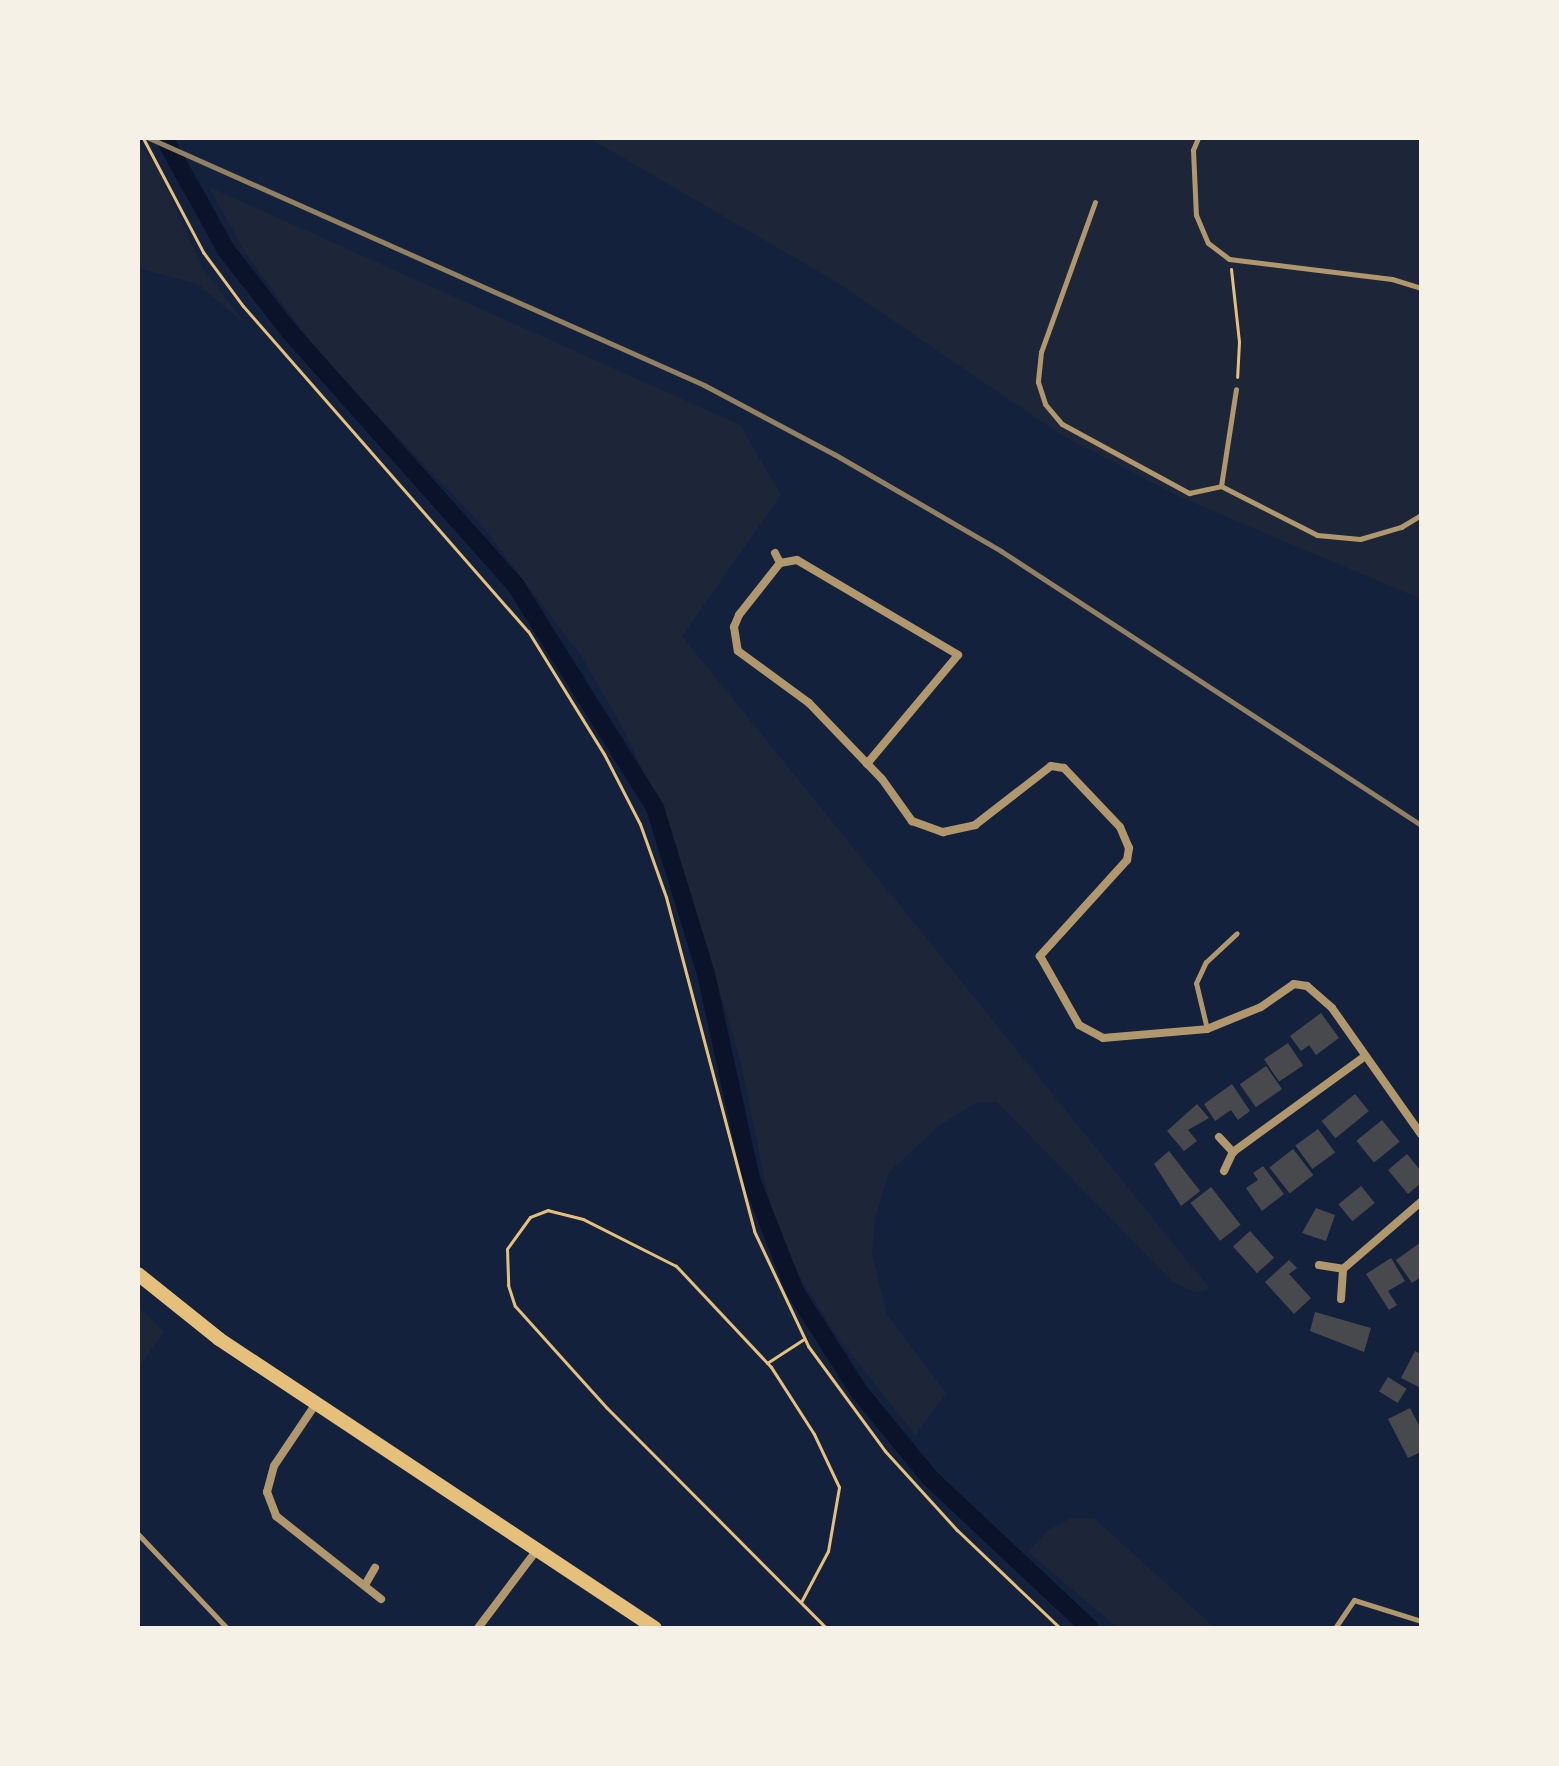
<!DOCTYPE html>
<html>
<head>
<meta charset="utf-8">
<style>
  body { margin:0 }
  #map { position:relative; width:1559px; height:1766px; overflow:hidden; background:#14213d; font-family:"PT Sans",sans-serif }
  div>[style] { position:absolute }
  .green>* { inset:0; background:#1d2539 }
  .canal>* { height:18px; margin:-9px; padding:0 9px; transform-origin:9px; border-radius:9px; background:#0b132b }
  .building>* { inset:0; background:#48494c; transform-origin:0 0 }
  .path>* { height:3px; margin:-1.5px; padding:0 1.5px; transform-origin:1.5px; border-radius:1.5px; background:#e5c07b }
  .service>* { height:5px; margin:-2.5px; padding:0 2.5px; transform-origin:2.5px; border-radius:2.5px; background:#b1986c }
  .minor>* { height:8px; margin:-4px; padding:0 4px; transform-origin:4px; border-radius:4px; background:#b1986c }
  .secondary>* { height:14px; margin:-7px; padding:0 7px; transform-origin:7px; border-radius:7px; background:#e5c07b }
  .rail>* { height:5px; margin:-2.5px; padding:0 2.5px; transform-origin:2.5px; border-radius:2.5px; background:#918062 }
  span { translate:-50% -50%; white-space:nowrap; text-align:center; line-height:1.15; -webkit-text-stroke:6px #f6f1e7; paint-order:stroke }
  .frame { position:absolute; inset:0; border:140px solid #f6f1e7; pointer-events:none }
</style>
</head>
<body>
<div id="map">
  <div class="green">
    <i style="clip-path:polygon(589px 138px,1421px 138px,1421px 599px,1182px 498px,1063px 436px,835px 281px)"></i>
    <i style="clip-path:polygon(138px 144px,155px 163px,202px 267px,246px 325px,198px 284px,138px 268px)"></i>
    <i style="clip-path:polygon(209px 187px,740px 425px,781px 495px,682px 636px,1210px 1289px,1196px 1292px,1174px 1283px,997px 1102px,975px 1103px,939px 1126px,889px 1172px,875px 1219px,872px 1254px,887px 1315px,946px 1393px,915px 1435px,835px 1333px,800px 1277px,772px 1216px,742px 1067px,709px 954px,663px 815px,623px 728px,580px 654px,480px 523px,324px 360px,246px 254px)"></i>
    <i style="clip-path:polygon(138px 1307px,164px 1331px,138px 1369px)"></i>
    <i style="clip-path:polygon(1071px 1518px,1094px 1518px,1215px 1628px,1118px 1628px,1028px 1552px,1048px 1530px)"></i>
  </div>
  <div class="canal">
    <i style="left:164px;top:138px;width:128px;rotate:61deg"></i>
    <i style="left:226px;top:250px;width:104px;rotate:52deg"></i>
    <i style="left:290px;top:332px;width:340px;rotate:48.3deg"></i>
    <i style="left:516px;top:586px;width:262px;rotate:57.9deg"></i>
    <i style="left:655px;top:808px;width:174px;rotate:72.9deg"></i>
    <i style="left:706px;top:974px;width:210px;rotate:77.6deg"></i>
    <i style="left:751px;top:1179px;width:120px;rotate:68.6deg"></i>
    <i style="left:795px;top:1291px;width:117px;rotate:57.5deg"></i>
    <i style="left:858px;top:1390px;width:114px;rotate:50.7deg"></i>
    <i style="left:930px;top:1478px;width:219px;rotate:43.2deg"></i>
  </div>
  <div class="building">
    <i style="clip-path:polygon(1321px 1013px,1339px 1038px,1316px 1055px,1309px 1045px,1301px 1051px,1290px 1036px)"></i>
    <i style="left:1288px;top:1043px;width:27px;height:29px;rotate:56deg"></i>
    <i style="left:1266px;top:1066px;width:28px;height:32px;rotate:55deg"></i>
    <i style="clip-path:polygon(1232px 1084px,1250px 1111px,1238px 1120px,1231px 1110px,1215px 1121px,1204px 1104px)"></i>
    <i style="left:1355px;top:1094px;width:22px;height:43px;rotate:51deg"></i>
    <i style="clip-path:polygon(1197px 1104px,1209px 1118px,1188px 1130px,1197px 1141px,1184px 1151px,1167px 1131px)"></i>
    <i style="left:1382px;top:1120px;width:28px;height:33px;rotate:51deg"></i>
    <i style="left:1318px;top:1129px;width:29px;height:28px;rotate:54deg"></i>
    <i style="left:1293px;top:1149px;width:33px;height:30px;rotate:52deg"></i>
    <i style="clip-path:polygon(1169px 1151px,1200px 1191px,1181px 1206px,1154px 1164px)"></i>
    <i style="clip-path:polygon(1407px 1154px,1421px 1171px,1421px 1183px,1408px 1194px,1388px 1170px)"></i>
    <i style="clip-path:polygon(1263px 1166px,1284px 1194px,1262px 1211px,1246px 1188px,1258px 1180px,1253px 1173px)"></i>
    <i style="left:1361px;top:1186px;width:22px;height:29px;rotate:51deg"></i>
    <i style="left:1211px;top:1187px;width:48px;height:26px;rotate:52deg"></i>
    <i style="clip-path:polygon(1316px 1208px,1335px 1215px,1326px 1241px,1302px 1233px)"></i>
    <i style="left:1250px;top:1231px;width:36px;height:23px;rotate:48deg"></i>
    <i style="clip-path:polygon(1421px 1242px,1421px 1277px,1412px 1283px,1396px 1260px)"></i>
    <i style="clip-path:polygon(1391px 1258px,1405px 1281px,1388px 1291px,1397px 1305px,1389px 1310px,1366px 1274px)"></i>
    <i style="clip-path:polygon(1289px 1260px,1297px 1268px,1289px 1274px,1311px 1298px,1294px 1314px,1265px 1282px)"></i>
    <i style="clip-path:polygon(1315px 1312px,1371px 1328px,1364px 1352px,1310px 1331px)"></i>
    <i style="clip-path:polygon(1415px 1351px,1421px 1354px,1421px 1388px,1401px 1378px)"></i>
    <i style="left:1388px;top:1377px;width:22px;height:17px;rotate:32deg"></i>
    <i style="clip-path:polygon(1410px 1408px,1421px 1429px,1421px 1452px,1408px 1458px,1388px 1419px)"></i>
  </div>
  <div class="path">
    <i style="left:143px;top:138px;width:129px;rotate:62.2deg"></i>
    <i style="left:203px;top:252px;width:67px;rotate:53.5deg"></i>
    <i style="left:243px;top:306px;width:432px;rotate:48.8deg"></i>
    <i style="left:528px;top:631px;width:145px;rotate:58.3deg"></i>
    <i style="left:604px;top:754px;width:79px;rotate:62.8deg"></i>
    <i style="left:640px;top:824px;width:77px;rotate:70.4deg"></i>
    <i style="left:666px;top:897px;width:345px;rotate:75.2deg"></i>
    <i style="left:754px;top:1231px;width:127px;rotate:64.8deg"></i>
    <i style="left:808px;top:1346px;width:130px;rotate:53.7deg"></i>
    <i style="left:885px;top:1451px;width:107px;rotate:47.7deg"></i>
    <i style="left:957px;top:1530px;width:142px;rotate:43.6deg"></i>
    <i style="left:1231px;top:269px;width:73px;rotate:83.7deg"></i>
    <i style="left:1239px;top:342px;width:35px;rotate:93deg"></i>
    <i style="left:767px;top:1363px;width:44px;rotate:-33deg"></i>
    <i style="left:801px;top:1602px;width:58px;rotate:-62.1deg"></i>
    <i style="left:828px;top:1551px;width:65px;rotate:-80.2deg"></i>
    <i style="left:839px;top:1487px;width:59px;rotate:-115.3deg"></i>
    <i style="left:814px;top:1434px;width:80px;rotate:-122.7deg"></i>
    <i style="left:771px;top:1367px;width:139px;rotate:-133.2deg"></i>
    <i style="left:676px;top:1266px;width:104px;rotate:-153.2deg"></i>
    <i style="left:583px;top:1219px;width:36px;rotate:-166deg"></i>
    <i style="left:548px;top:1210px;width:19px;rotate:159deg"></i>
    <i style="left:530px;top:1217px;width:39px;rotate:126deg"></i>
    <i style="left:507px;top:1249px;width:36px;rotate:88deg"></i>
    <i style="left:508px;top:1285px;width:22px;rotate:72deg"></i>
    <i style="left:515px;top:1306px;width:137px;rotate:48deg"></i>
    <i style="left:607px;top:1408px;width:310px;rotate:45.1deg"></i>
  </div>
  <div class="service">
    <i style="left:1198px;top:138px;width:13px;rotate:113deg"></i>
    <i style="left:1193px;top:150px;width:65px;rotate:87.4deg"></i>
    <i style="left:1196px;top:215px;width:30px;rotate:67deg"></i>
    <i style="left:1208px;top:243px;width:26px;rotate:37deg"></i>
    <i style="left:1229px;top:259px;width:164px;rotate:7deg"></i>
    <i style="left:1392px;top:279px;width:30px;rotate:17deg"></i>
    <i style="left:1095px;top:202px;width:159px;rotate:109.8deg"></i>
    <i style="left:1041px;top:352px;width:30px;rotate:96deg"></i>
    <i style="left:1038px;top:382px;width:23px;rotate:72deg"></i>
    <i style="left:1045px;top:404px;width:26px;rotate:50deg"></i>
    <i style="left:1062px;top:424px;width:145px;rotate:28.5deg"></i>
    <i style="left:1189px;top:493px;width:33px;rotate:-12deg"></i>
    <i style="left:1221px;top:486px;width:108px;rotate:27deg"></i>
    <i style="left:1317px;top:535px;width:43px;rotate:5.3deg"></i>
    <i style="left:1360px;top:539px;width:43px;rotate:-16.3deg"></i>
    <i style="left:1401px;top:527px;width:23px;rotate:-31deg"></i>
    <i style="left:1221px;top:486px;width:98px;rotate:-81.2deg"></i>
    <i style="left:1207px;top:1029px;width:47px;rotate:-103.4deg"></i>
    <i style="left:1196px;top:983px;width:23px;rotate:-65deg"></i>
    <i style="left:1206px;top:962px;width:42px;rotate:-43.1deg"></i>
    <i style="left:138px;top:1534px;width:129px;rotate:46.6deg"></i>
    <i style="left:1335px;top:1628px;width:34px;rotate:-56deg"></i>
    <i style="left:1354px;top:1600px;width:70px;rotate:17.4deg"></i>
  </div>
  <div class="minor">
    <i style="left:775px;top:553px;width:11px;rotate:63deg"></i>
    <i style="left:780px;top:563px;width:17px;rotate:-10deg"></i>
    <i style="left:797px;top:560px;width:187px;rotate:30.5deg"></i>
    <i style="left:958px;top:655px;width:142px;rotate:129.9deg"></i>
    <i style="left:780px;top:563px;width:66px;rotate:128.3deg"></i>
    <i style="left:739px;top:615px;width:13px;rotate:113deg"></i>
    <i style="left:734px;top:627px;width:24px;rotate:81deg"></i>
    <i style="left:738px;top:651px;width:88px;rotate:36.2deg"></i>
    <i style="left:809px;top:703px;width:105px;rotate:46.2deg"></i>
    <i style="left:882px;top:779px;width:52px;rotate:54.5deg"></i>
    <i style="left:912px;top:821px;width:33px;rotate:20deg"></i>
    <i style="left:943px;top:832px;width:33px;rotate:-12deg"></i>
    <i style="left:975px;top:825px;width:96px;rotate:-37.8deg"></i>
    <i style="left:1051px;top:766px;width:13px;rotate:9deg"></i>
    <i style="left:1064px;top:768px;width:81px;rotate:46.5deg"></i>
    <i style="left:1120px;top:827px;width:23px;rotate:67deg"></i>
    <i style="left:1129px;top:848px;width:12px;rotate:99deg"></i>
    <i style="left:1127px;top:860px;width:130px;rotate:132.2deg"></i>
    <i style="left:1040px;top:956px;width:79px;rotate:60.5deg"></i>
    <i style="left:1079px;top:1025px;width:27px;rotate:28deg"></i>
    <i style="left:1103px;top:1038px;width:104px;rotate:-4.9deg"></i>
    <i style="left:1207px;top:1029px;width:58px;rotate:-22.2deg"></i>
    <i style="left:1261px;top:1007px;width:40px;rotate:-34.9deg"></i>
    <i style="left:1294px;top:984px;width:13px;rotate:9deg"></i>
    <i style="left:1307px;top:986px;width:33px;rotate:41deg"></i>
    <i style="left:1332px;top:1008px;width:154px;rotate:54.8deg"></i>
    <i style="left:1219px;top:1137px;width:21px;rotate:47deg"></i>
    <i style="left:1224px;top:1171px;width:21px;rotate:-65deg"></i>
    <i style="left:1233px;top:1152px;width:163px;rotate:-36deg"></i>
    <i style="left:1319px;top:1265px;width:24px;rotate:9deg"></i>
    <i style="left:1341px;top:1299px;width:30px;rotate:-86deg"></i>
    <i style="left:1343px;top:1269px;width:103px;rotate:-40.7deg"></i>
    <i style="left:315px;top:1405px;width:73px;rotate:123.9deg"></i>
    <i style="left:274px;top:1466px;width:27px;rotate:105deg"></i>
    <i style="left:267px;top:1492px;width:26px;rotate:69deg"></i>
    <i style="left:276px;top:1516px;width:134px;rotate:38.3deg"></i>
    <i style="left:365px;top:1585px;width:20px;rotate:-60deg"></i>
    <i style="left:478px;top:1628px;width:96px;rotate:-53deg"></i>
  </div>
  <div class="secondary">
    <i style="left:138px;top:1274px;width:104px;rotate:38.7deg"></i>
    <i style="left:219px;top:1339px;width:523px;rotate:33.54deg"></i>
  </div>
  <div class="rail">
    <i style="left:149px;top:138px;width:607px;rotate:23.99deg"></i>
    <i style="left:704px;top:385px;width:147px;rotate:28deg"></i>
    <i style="left:834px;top:454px;width:193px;rotate:30.1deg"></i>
    <i style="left:1001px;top:551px;width:501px;rotate:33.12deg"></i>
  </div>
  <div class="frame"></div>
</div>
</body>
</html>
